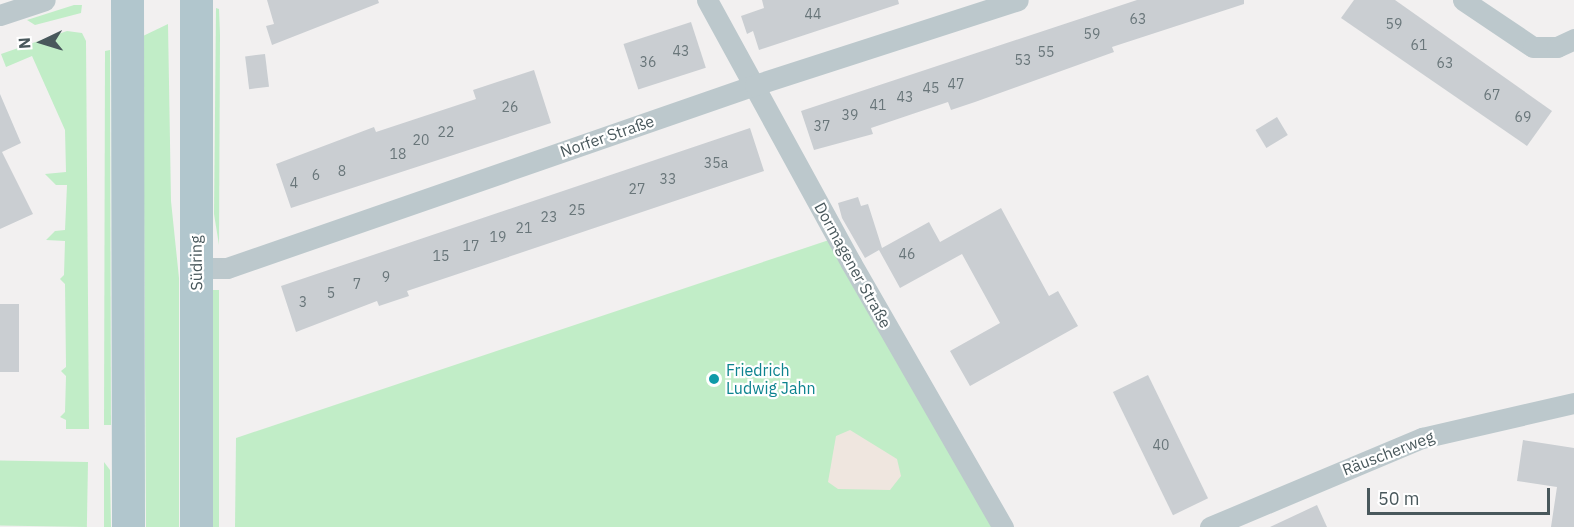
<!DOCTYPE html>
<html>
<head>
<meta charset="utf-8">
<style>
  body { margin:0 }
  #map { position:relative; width:1574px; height:527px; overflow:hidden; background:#f2f0f0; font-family:"IBM Plex Sans",sans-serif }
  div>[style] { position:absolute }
  .green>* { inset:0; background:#c1edc7; transform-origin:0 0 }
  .sand>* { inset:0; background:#efe6df }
  .building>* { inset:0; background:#caced2; transform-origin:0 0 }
  .street>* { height:21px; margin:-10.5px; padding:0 10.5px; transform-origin:10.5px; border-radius:10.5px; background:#bcc8cc }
  .primary>* { height:33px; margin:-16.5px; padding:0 16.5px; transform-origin:16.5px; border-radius:16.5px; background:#b1c6cd }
  .dots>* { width:16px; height:16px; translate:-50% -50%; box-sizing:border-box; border:3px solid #fff; border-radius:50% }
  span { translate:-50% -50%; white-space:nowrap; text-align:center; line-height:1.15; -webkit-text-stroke:4.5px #fff; paint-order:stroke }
  .number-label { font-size:14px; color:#69767a }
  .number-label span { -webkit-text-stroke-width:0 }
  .street-label { font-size:16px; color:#49585c }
  .culture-label { font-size:16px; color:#0d838f }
  .left { translate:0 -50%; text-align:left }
  .north { position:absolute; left:12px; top:12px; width:60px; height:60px; -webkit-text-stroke:4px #fff; paint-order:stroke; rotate:266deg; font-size:16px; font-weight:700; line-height:24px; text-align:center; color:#49585c }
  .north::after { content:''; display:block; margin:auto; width:21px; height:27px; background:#49585c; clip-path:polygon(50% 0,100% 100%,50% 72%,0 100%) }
  .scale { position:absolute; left:1367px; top:488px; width:183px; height:27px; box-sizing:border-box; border:3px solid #49585c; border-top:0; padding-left:8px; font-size:18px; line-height:21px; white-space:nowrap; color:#49585c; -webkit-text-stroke:4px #fff; paint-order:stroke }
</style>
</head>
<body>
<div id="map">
  <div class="green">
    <i style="clip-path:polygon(74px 5px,82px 5px,81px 13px,35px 25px,27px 20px)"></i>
    <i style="clip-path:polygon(216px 8px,219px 9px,220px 35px,219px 245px,214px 214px)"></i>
    <i style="clip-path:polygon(168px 24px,171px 201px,179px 278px,179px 527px,146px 527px,143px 36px)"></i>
    <i style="clip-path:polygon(67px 31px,82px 33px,86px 41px,89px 429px,66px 429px,66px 420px,60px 417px,65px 412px,66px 376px,61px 371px,66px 367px,65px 284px,60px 279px,64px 275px,65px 241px,46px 240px,55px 231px,65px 230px,67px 185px,56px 185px,45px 174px,66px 172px,65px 130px,32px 56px,6px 67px,1px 54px)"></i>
    <i style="clip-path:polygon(110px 50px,111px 425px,104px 425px,105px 51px)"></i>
    <i style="clip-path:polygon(835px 238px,996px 527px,235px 527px,236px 438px)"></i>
    <i style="left:219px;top:290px;width:237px;height:20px;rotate:90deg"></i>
    <i style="left:88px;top:462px;width:65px;height:88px;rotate:91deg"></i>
    <i style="clip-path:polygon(104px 462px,110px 470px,111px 527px,104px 527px)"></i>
  </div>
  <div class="sand">
    <i style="clip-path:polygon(850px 430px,897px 459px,901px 476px,890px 490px,838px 489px,828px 482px,836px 436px)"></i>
  </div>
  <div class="building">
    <i style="clip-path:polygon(267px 0,378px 0,379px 3px,272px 45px,266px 26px,274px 24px)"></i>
    <i style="clip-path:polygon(762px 0,898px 0,899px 4px,759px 50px,753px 31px,747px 34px,741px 16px,764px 8px)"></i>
    <i style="clip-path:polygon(1137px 0,1244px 0,1244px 4px,1112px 47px,1114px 52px,975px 102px,951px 110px,948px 102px,871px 128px,873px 134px,814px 150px,801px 111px)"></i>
    <i style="clip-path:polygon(1354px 0,1395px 0,1552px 111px,1527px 146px,1341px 18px)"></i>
    <i style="left:691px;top:22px;width:48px;height:71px;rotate:72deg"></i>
    <i style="left:265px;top:54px;width:33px;height:20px;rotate:83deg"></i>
    <i style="clip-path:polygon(534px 70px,551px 123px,291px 208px,276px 164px,374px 127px,376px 132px,476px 99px,473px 90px)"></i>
    <i style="clip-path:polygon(0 94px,21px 143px,2px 152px,33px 214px,0 229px)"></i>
    <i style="left:1277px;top:117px;width:21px;height:25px;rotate:59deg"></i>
    <i style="clip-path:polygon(750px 128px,764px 171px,407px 291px,409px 296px,379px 306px,377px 301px,296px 332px,281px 286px)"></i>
    <i style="clip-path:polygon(858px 197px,861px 206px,868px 204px,882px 248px,929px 222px,940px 242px,1001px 208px,1049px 296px,1058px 291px,1078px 326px,970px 386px,950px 351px,1000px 323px,962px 254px,900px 288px,879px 250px,865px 258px,842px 218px,838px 203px)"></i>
    <i style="left:19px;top:304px;width:68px;height:19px;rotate:90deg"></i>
    <i style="left:1148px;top:375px;width:137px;height:39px;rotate:64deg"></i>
    <i style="clip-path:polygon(1523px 440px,1574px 448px,1574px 527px,1551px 527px,1557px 487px,1517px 481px)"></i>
    <i style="clip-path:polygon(1317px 505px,1327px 527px,1270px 527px)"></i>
  </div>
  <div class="street">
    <i style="left:707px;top:0;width:300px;rotate:61.3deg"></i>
    <i style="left:851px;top:263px;width:305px;rotate:60.1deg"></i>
    <i style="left:1463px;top:0;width:84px;rotate:33.9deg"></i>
    <i style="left:1533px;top:47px;width:24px"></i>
    <i style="left:1557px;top:47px;width:19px;rotate:-25deg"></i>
    <i style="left:0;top:15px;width:47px;rotate:-18.4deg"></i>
    <i style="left:196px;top:268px;width:31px"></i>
    <i style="left:227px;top:268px;width:559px;rotate:-19.12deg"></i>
    <i style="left:755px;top:85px;width:276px;rotate:-17.9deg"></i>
    <i style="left:1210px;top:527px;width:230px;rotate:-22.8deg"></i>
    <i style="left:1422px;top:438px;width:156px;rotate:-13deg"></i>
  </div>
  <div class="primary">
    <i style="left:127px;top:0;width:527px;rotate:89.89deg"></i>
    <i style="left:196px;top:0;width:527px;rotate:90deg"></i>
  </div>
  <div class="dots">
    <i style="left:714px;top:379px;background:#0f9aa8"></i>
  </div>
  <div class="number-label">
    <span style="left:813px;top:14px">44</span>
    <span style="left:1138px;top:19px">63</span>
    <span style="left:1394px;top:24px">59</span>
    <span style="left:1092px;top:34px">59</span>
    <span style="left:1419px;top:45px">61</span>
    <span style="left:681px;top:51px">43</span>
    <span style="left:1046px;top:52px">55</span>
    <span style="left:1023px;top:60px">53</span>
    <span style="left:648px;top:62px">36</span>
    <span style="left:1445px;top:63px">63</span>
    <span style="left:956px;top:84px">47</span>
    <span style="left:931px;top:88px">45</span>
    <span style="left:1492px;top:95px">67</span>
    <span style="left:905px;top:97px">43</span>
    <span style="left:878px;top:105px">41</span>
    <span style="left:510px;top:107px">26</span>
    <span style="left:850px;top:115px">39</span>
    <span style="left:1523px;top:117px">69</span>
    <span style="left:822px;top:126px">37</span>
    <span style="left:446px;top:132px">22</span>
    <span style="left:421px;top:140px">20</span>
    <span style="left:398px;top:154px">18</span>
    <span style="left:716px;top:163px">35a</span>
    <span style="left:342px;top:171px">8</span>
    <span style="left:316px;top:175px">6</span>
    <span style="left:668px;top:179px">33</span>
    <span style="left:294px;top:183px">4</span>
    <span style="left:637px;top:189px">27</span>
    <span style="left:577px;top:210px">25</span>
    <span style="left:549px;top:217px">23</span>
    <span style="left:524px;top:228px">21</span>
    <span style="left:498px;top:237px">19</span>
    <span style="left:471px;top:246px">17</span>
    <span style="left:907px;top:254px">46</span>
    <span style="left:441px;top:256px">15</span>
    <span style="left:386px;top:277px">9</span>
    <span style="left:357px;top:284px">7</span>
    <span style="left:331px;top:293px">5</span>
    <span style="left:303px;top:302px">3</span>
    <span style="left:1161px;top:445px">40</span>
  </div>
  <div class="street-label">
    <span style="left:607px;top:136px;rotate:-19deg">Norfer Straße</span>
    <span style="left:196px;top:263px;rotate:-91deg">Südring</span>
    <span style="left:853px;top:265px;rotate:61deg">Dormagener Straße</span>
    <span style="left:1388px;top:453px;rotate:-21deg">Räuscherweg</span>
  </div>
  <div class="culture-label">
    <span class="left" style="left:726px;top:379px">Friedrich<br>Ludwig Jahn</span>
  </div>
  <div class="north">N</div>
  <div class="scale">50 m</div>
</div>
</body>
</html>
